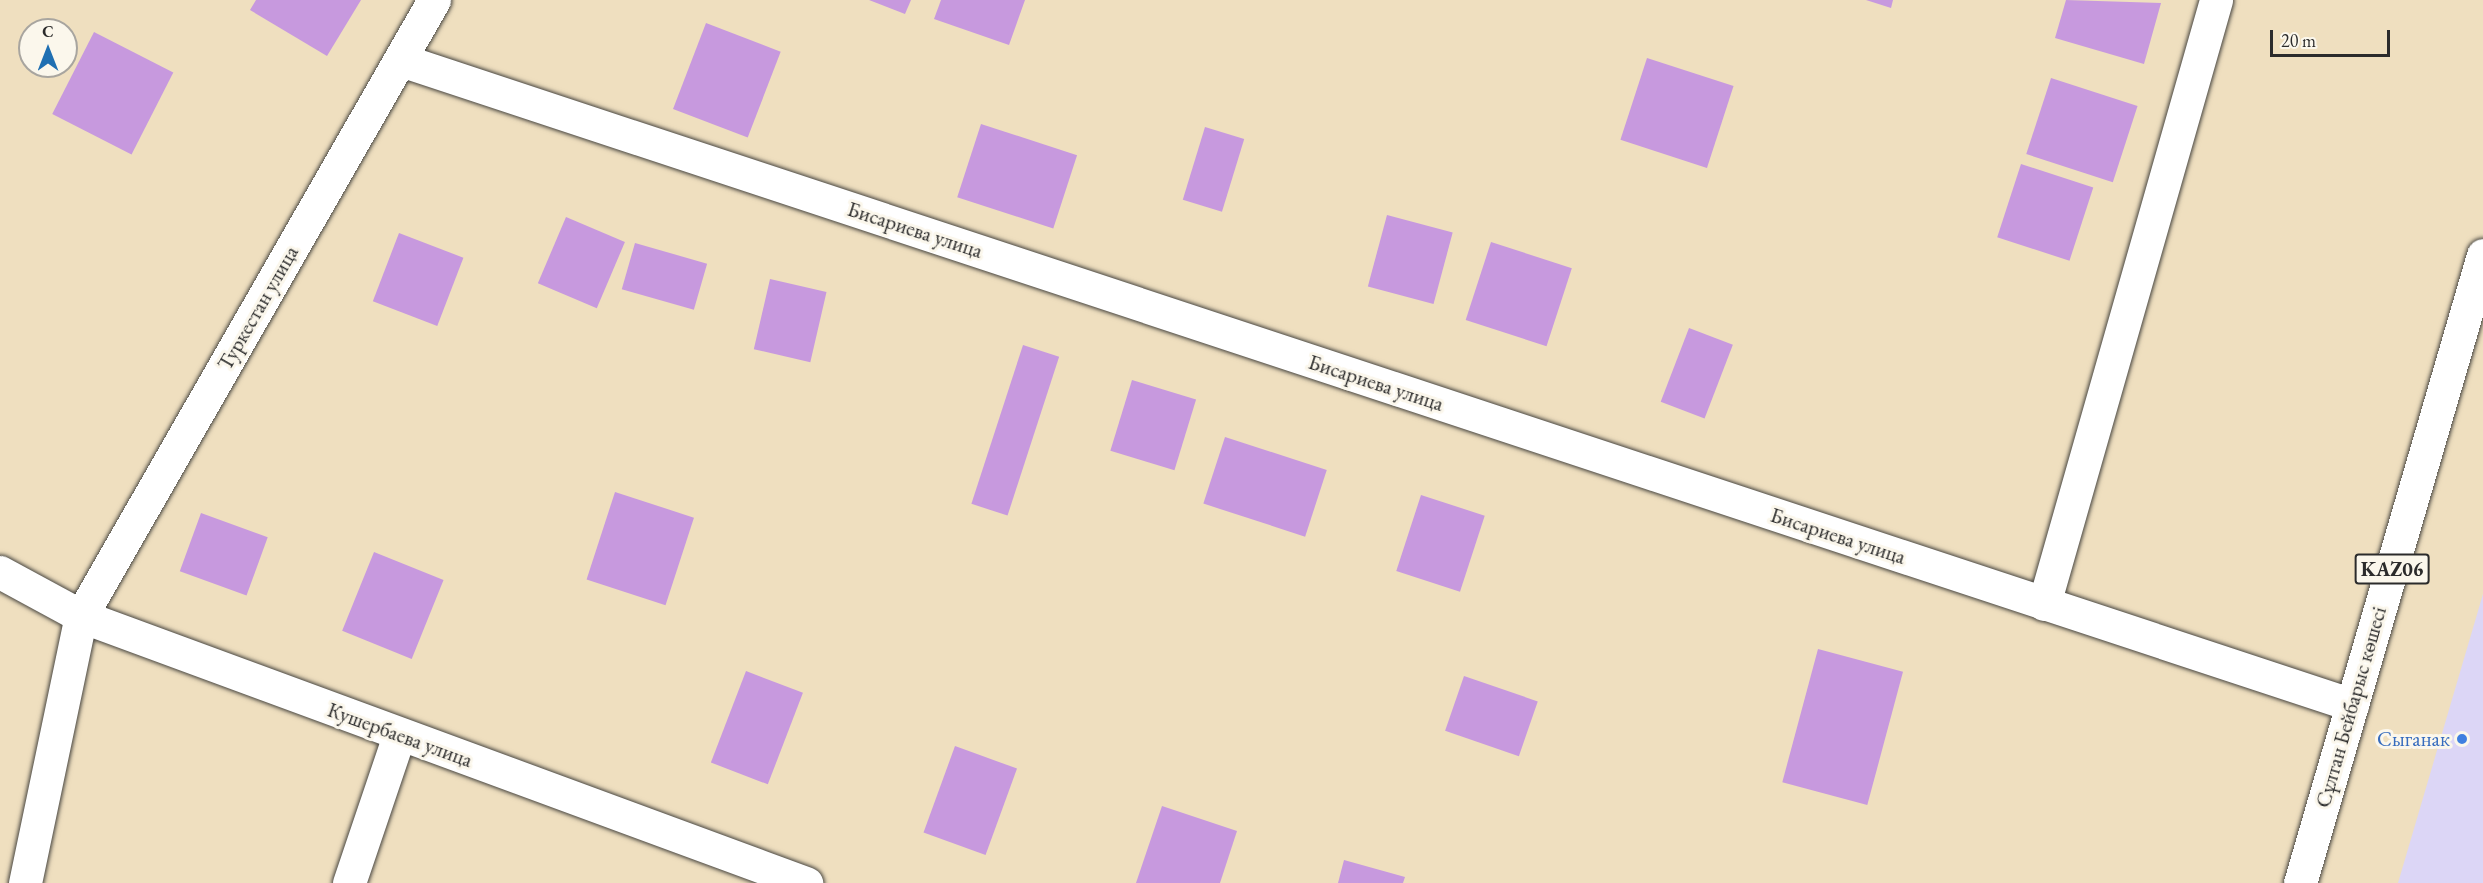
<!DOCTYPE html>
<html>
<head>
<meta charset="utf-8">
<style>
  body { margin:0 }
  #map { position:relative; width:2483px; height:883px; overflow:hidden; background:#efdfbf; font-family:"EB Garamond",serif }
  div>[style] { position:absolute }
  .built>* { inset:0; background:#dcd6f6 }
  .building>* { inset:0; background:#c799de; transform-origin:0 0 }
  .roads { filter:drop-shadow(0 0 2px #484641) drop-shadow(0 0 2px #484641) }
  .minor>* { height:33px; margin:-16.5px; padding:0 16.5px; transform-origin:16.5px; border-radius:16.5px; background:#fff }
  .major>* { height:33px; margin:-16.5px; padding:0 16.5px; transform-origin:16.5px; border-radius:16.5px; background:#fff }
  .dots>* { width:16px; height:16px; translate:-50% -50%; box-sizing:border-box; border:3px solid #fbf7ec; border-radius:50% }
  span { translate:-50% -50%; white-space:nowrap; text-align:center; line-height:1.15; -webkit-text-stroke:6px #fbf7ec; paint-order:stroke }
  .shield-label span { padding:2px 4px; background:#fbf7ec; border:2px solid; border-radius:4px; -webkit-text-stroke-width:0 }
  .shield-label { font-size:20px; color:#2b2b2b; font-weight:700 }
  .street-label { font-size:21px; color:#2b2b2b }
  .shop-label { font-size:21px; color:#366cbe }
  .right { translate:-100% -50%; text-align:right }
  .north { position:absolute; left:18px; top:18px; width:60px; height:60px; box-sizing:border-box; background:#fbf7ec; border:2px solid #a8a59f; border-radius:50%; rotate:0deg; font-size:16px; font-weight:700; line-height:24px; text-align:center; color:#2b2b2b }
  .north::after { content:''; display:block; margin:auto; width:21px; height:27px; background:#1f6fb2; clip-path:polygon(50% 0,100% 100%,50% 72%,0 100%) }
  .scale { position:absolute; left:2270px; top:30px; width:120px; height:27px; box-sizing:border-box; border:3px solid #2b2b2b; border-top:0; padding-left:8px; font-size:18px; line-height:21px; white-space:nowrap; color:#2b2b2b; -webkit-text-stroke:4px #fbf7ec; paint-order:stroke }
</style>
</head>
<body>
<div id="map">
  <div class="built">
    <i style="clip-path:polygon(2483px 594px,2483px 883px,2398px 883px)"></i>
  </div>
  <div class="building">
    <i style="clip-path:polygon(256px 0,361px 0,327px 56px,250px 10px)"></i>
    <i style="clip-path:polygon(869px 0,911px 0,905px 14px)"></i>
    <i style="clip-path:polygon(941px 0,1025px 0,1009px 45px,934px 19px)"></i>
    <i style="clip-path:polygon(1866px 0,1893px 0,1891px 8px)"></i>
    <i style="clip-path:polygon(2066px 0,2161px 3px,2144px 64px,2055px 38px)"></i>
    <i style="left:706px;top:23px;width:80px;height:92px;rotate:21deg"></i>
    <i style="left:94px;top:32px;width:89px;height:92px;rotate:27deg"></i>
    <i style="left:1647px;top:58px;width:91px;height:86px;rotate:18deg"></i>
    <i style="left:2051px;top:78px;width:91px;height:80px;rotate:18deg"></i>
    <i style="left:981px;top:124px;width:101px;height:77px;rotate:18deg"></i>
    <i style="left:1205px;top:127px;width:41px;height:76px;rotate:17deg"></i>
    <i style="left:2021px;top:164px;width:76px;height:77px;rotate:18deg"></i>
    <i style="left:1387px;top:215px;width:68px;height:74px;rotate:15deg"></i>
    <i style="left:566px;top:217px;width:64px;height:72px;rotate:23deg"></i>
    <i style="left:399px;top:233px;width:69px;height:73px;rotate:21deg"></i>
    <i style="left:1491px;top:242px;width:85px;height:82px;rotate:18deg"></i>
    <i style="left:635px;top:243px;width:75px;height:48px;rotate:16deg"></i>
    <i style="left:770px;top:279px;width:58px;height:72px;rotate:13deg"></i>
    <i style="left:1689px;top:328px;width:47px;height:79px;rotate:21deg"></i>
    <i style="left:1023px;top:345px;width:38px;height:167px;rotate:18deg"></i>
    <i style="left:1132px;top:380px;width:67px;height:74px;rotate:17deg"></i>
    <i style="left:1225px;top:437px;width:107px;height:70px;rotate:18deg"></i>
    <i style="left:615px;top:492px;width:83px;height:92px;rotate:18deg"></i>
    <i style="left:1421px;top:495px;width:67px;height:80px;rotate:18deg"></i>
    <i style="left:201px;top:513px;width:71px;height:62px;rotate:20deg"></i>
    <i style="left:374px;top:552px;width:75px;height:85px;rotate:22deg"></i>
    <i style="left:1818px;top:649px;width:88px;height:138px;rotate:15deg"></i>
    <i style="left:746px;top:671px;width:61px;height:98px;rotate:21deg"></i>
    <i style="left:1464px;top:676px;width:78px;height:58px;rotate:19deg"></i>
    <i style="left:955px;top:746px;width:66px;height:92px;rotate:20deg"></i>
    <i style="clip-path:polygon(1162px 806px,1237px 831px,1220px 883px,1136px 883px)"></i>
    <i style="clip-path:polygon(1344px 860px,1405px 877px,1403px 883px,1338px 883px)"></i>
  </div>
  <div class="roads">
    <div class="minor">
      <i style="left:401px;top:60px;width:2055px;rotate:18.29deg"></i>
      <i style="left:0;top:572px;width:92px;rotate:28.5deg"></i>
      <i style="left:81px;top:616px;width:773px;rotate:20.22deg"></i>
      <i style="left:2044px;top:604px;width:628px;rotate:-74.1deg"></i>
      <i style="left:25px;top:883px;width:273px;rotate:-78.2deg"></i>
      <i style="left:81px;top:616px;width:710px;rotate:-60.19deg"></i>
      <i style="left:349px;top:883px;width:156px;rotate:-71.3deg"></i>
    </div>
    <div class="major">
      <i style="left:2300px;top:883px;width:654px;rotate:-73.75deg"></i>
    </div>
  </div>
  <div class="dots">
    <i style="left:2462px;top:739px;background:#3f7fe0"></i>
  </div>
  <div class="shield-label">
    <span style="left:2392px;top:569px">KAZ06</span>
  </div>
  <div class="street-label">
    <span style="left:915px;top:230px;rotate:18deg">Бисариева улица</span>
    <span style="left:258px;top:308px;rotate:-60deg">Туркестан улица</span>
    <span style="left:1376px;top:383px;rotate:18deg">Бисариева улица</span>
    <span style="left:1838px;top:536px;rotate:18deg">Бисариева улица</span>
    <span style="left:2351px;top:707px;rotate:-74deg">Сұлтан Бейбарыс көшесі</span>
    <span style="left:400px;top:735px;rotate:20deg">Кушербаева улица</span>
  </div>
  <div class="shop-label">
    <span class="right" style="left:2450px;top:739px">Сыганак</span>
  </div>
  <div class="north">С</div>
  <div class="scale">20 m</div>
</div>
</body>
</html>
